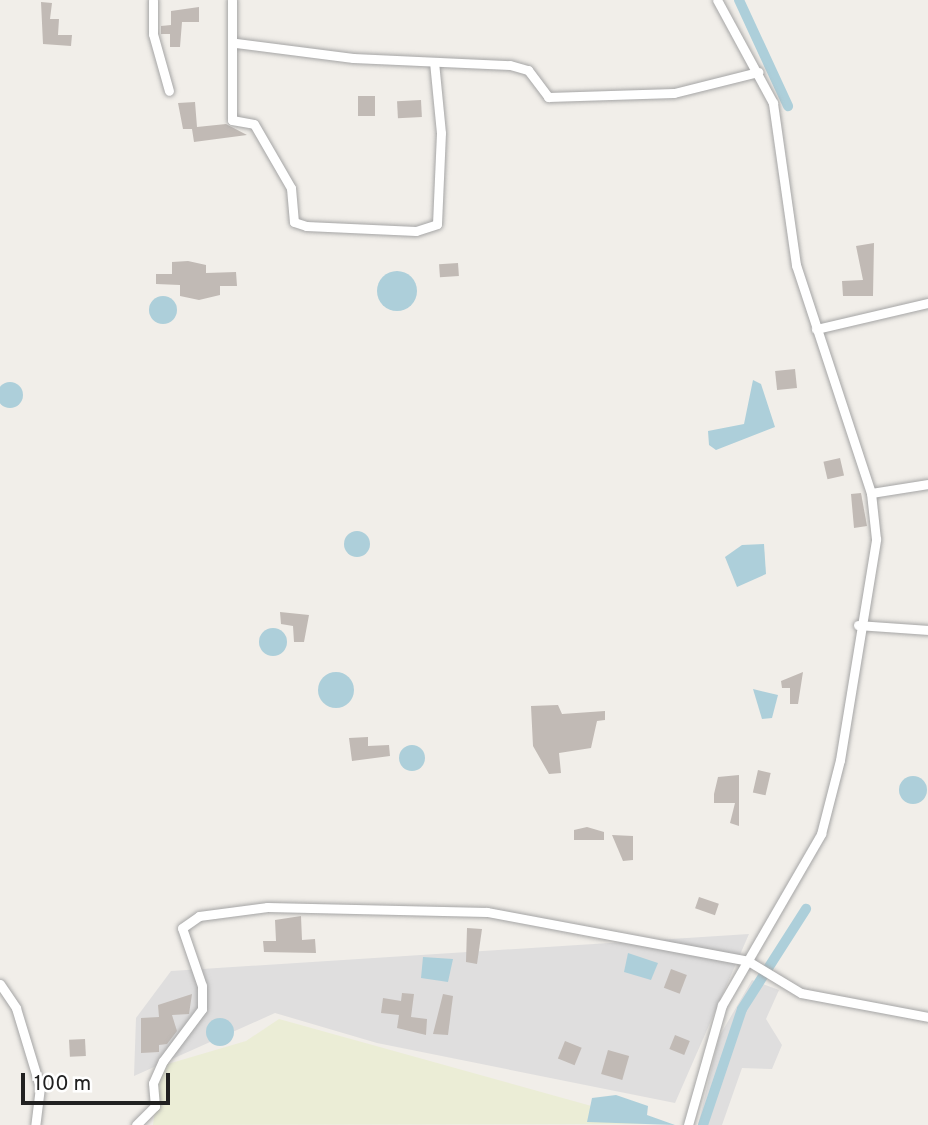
<!DOCTYPE html>
<html>
<head>
<meta charset="utf-8">
<style>
  body { margin:0 }
  #map { position:relative; width:928px; height:1125px; overflow:hidden; background:#f1eee9; font-family:Overpass,sans-serif }
  div>[style] { position:absolute }
  .residential>* { inset:0; background:#dfdede }
  .farmland>* { inset:0; background:#ebedd6 }
  .water>* { inset:0; background:#adcfda }
  .round { border-radius:50% }
  .canal>* { height:10px; margin:-5px; padding:0 5px; transform-origin:5px; border-radius:5px; background:#adcfda }
  .building>* { inset:0; background:#c1bab5; transform-origin:0 0 }
  .roads { filter:drop-shadow(0 0 2px #a5a5a5) drop-shadow(0 0 2px #a5a5a5) }
  .minor>* { height:9px; margin:-4.5px; padding:0 4.5px; transform-origin:4.5px; border-radius:4.5px; background:#fff }
  span { translate:-50% -50%; white-space:nowrap; text-align:center; line-height:1.15; -webkit-text-stroke:5px #fff; paint-order:stroke }
  .scale { position:absolute; left:21px; top:1073px; width:149px; height:32px; box-sizing:border-box; border:4px solid #212121; border-top:0; padding-left:9px; font-size:21px; line-height:24px; white-space:nowrap; color:#212121; -webkit-text-stroke:5px #fff; paint-order:stroke }
</style>
</head>
<body>
<div id="map">
  <div class="residential">
    <i style="clip-path:polygon(749px 934px,675px 1103px,377px 1043px,275px 1013px,134px 1076px,136px 1018px,171px 971px)"></i>
    <i style="clip-path:polygon(752px 980px,779px 990px,766px 1019px,782px 1045px,772px 1069px,742px 1068px,722px 1125px,698px 1125px,719px 1037px)"></i>
  </div>
  <div class="farmland">
    <i style="clip-path:polygon(279px 1019px,656px 1124px,153px 1125px,161px 1066px,246px 1041px)"></i>
  </div>
  <div class="water">
    <i class="round" style="left:377px;top:271px;width:40px;height:40px"></i>
    <i class="round" style="left:149px;top:296px;width:28px;height:28px"></i>
    <i style="clip-path:polygon(753px 380px,761px 384px,775px 427px,716px 450px,709px 445px,708px 431px,744px 424px)"></i>
    <i class="round" style="left:-3px;top:382px;width:26px;height:26px"></i>
    <i class="round" style="left:344px;top:531px;width:26px;height:26px"></i>
    <i style="clip-path:polygon(764px 544px,766px 574px,737px 587px,725px 557px,742px 545px)"></i>
    <i class="round" style="left:259px;top:628px;width:28px;height:28px"></i>
    <i class="round" style="left:318px;top:672px;width:36px;height:36px"></i>
    <i style="clip-path:polygon(753px 689px,778px 695px,772px 718px,762px 719px)"></i>
    <i class="round" style="left:399px;top:745px;width:26px;height:26px"></i>
    <i class="round" style="left:899px;top:776px;width:28px;height:28px"></i>
    <i style="clip-path:polygon(628px 953px,658px 963px,651px 980px,624px 972px)"></i>
    <i style="clip-path:polygon(423px 957px,453px 959px,448px 982px,421px 978px)"></i>
    <i class="round" style="left:206px;top:1018px;width:28px;height:28px"></i>
    <i style="clip-path:polygon(616px 1095px,648px 1106px,647px 1115px,675px 1125px,587px 1122px,592px 1098px)"></i>
  </div>
  <div class="canal">
    <i style="left:739px;top:0;width:117px;rotate:65.2deg"></i>
    <i style="left:703px;top:1125px;width:122px;rotate:-71.4deg"></i>
    <i style="left:742px;top:1009px;width:119px;rotate:-57.4deg"></i>
  </div>
  <div class="building">
    <i style="clip-path:polygon(41px 2px,52px 3px,50px 19px,59px 19px,58px 35px,72px 35px,71px 46px,43px 44px)"></i>
    <i style="clip-path:polygon(199px 7px,199px 22px,182px 22px,180px 47px,170px 47px,170px 34px,161px 34px,161px 26px,171px 25px,171px 11px)"></i>
    <i style="left:358px;top:96px;width:17px;height:20px"></i>
    <i style="left:421px;top:100px;width:17px;height:24px;rotate:87deg"></i>
    <i style="clip-path:polygon(195px 102px,197px 127px,226px 124px,247px 135px,194px 142px,192px 129px,183px 129px,178px 103px)"></i>
    <i style="clip-path:polygon(874px 243px,873px 296px,843px 296px,842px 281px,863px 280px,856px 246px)"></i>
    <i style="clip-path:polygon(188px 261px,206px 265px,206px 273px,236px 272px,237px 286px,220px 286px,220px 295px,199px 300px,180px 296px,180px 285px,156px 284px,156px 274px,172px 274px,172px 262px)"></i>
    <i style="left:458px;top:263px;width:13px;height:19px;rotate:86deg"></i>
    <i style="left:795px;top:369px;width:19px;height:20px;rotate:84deg"></i>
    <i style="left:840px;top:458px;width:18px;height:17px;rotate:77deg"></i>
    <i style="clip-path:polygon(861px 493px,867px 526px,854px 528px,851px 494px)"></i>
    <i style="clip-path:polygon(280px 612px,309px 615px,304px 642px,294px 642px,293px 626px,281px 624px)"></i>
    <i style="clip-path:polygon(803px 672px,798px 704px,790px 704px,790px 688px,782px 688px,781px 681px)"></i>
    <i style="clip-path:polygon(558px 705px,562px 714px,605px 711px,605px 720px,597px 721px,591px 748px,559px 753px,561px 773px,549px 774px,533px 746px,531px 706px)"></i>
    <i style="clip-path:polygon(368px 737px,368px 746px,389px 745px,390px 756px,352px 761px,349px 738px)"></i>
    <i style="left:758px;top:770px;width:13px;height:23px;rotate:13deg"></i>
    <i style="clip-path:polygon(739px 775px,739px 826px,730px 823px,735px 803px,714px 803px,714px 794px,718px 777px)"></i>
    <i style="clip-path:polygon(587px 827px,604px 832px,604px 840px,574px 840px,574px 830px)"></i>
    <i style="clip-path:polygon(612px 835px,633px 836px,633px 860px,623px 861px)"></i>
    <i style="left:699px;top:897px;width:21px;height:12px;rotate:19deg"></i>
    <i style="clip-path:polygon(301px 916px,302px 940px,315px 939px,316px 953px,264px 952px,263px 941px,276px 941px,275px 920px)"></i>
    <i style="clip-path:polygon(467px 928px,482px 929px,477px 964px,466px 962px)"></i>
    <i style="left:671px;top:969px;width:17px;height:20px;rotate:21deg"></i>
    <i style="clip-path:polygon(402px 993px,414px 994px,411px 1017px,427px 1019px,426px 1035px,397px 1028px,399px 1015px,381px 1013px,383px 998px,401px 1001px)"></i>
    <i style="clip-path:polygon(192px 994px,189px 1014px,172px 1015px,177px 1031px,167px 1044px,159px 1045px,159px 1052px,141px 1053px,141px 1018px,159px 1017px,158px 1005px)"></i>
    <i style="clip-path:polygon(443px 994px,453px 996px,448px 1035px,433px 1034px)"></i>
    <i style="left:675px;top:1035px;width:16px;height:15px;rotate:22deg"></i>
    <i style="left:85px;top:1039px;width:17px;height:16px;rotate:87deg"></i>
    <i style="left:565px;top:1041px;width:18px;height:19px;rotate:22deg"></i>
    <i style="left:608px;top:1050px;width:22px;height:25px;rotate:16deg"></i>
  </div>
  <div class="roads">
    <div class="minor">
      <i style="left:153px;top:0;width:34px;rotate:90deg"></i>
      <i style="left:153px;top:34px;width:59px;rotate:74.3deg"></i>
      <i style="left:232px;top:0;width:120px;rotate:90deg"></i>
      <i style="left:232px;top:120px;width:22px;rotate:10deg"></i>
      <i style="left:254px;top:124px;width:74px;rotate:60deg"></i>
      <i style="left:291px;top:188px;width:34px;rotate:85deg"></i>
      <i style="left:294px;top:222px;width:13px;rotate:18deg"></i>
      <i style="left:306px;top:226px;width:110px;rotate:2.6deg"></i>
      <i style="left:416px;top:231px;width:22px;rotate:-18deg"></i>
      <i style="left:437px;top:224px;width:91px;rotate:-87.5deg"></i>
      <i style="left:441px;top:133px;width:71px;rotate:-95.6deg"></i>
      <i style="left:236px;top:43px;width:118px;rotate:7.3deg"></i>
      <i style="left:353px;top:58px;width:157px;rotate:2.6deg"></i>
      <i style="left:510px;top:65px;width:19px;rotate:16deg"></i>
      <i style="left:528px;top:70px;width:34px;rotate:53deg"></i>
      <i style="left:548px;top:97px;width:126px;rotate:-1.8deg"></i>
      <i style="left:674px;top:93px;width:87px;rotate:-14deg"></i>
      <i style="left:816px;top:329px;width:115px;rotate:-13.1deg"></i>
      <i style="left:871px;top:493px;width:58px;rotate:-9deg"></i>
      <i style="left:858px;top:625px;width:70px;rotate:4.1deg"></i>
      <i style="left:0;top:984px;width:29px;rotate:56deg"></i>
      <i style="left:16px;top:1008px;width:83px;rotate:73.1deg"></i>
      <i style="left:40px;top:1087px;width:38px;rotate:97deg"></i>
      <i style="left:136px;top:1125px;width:27px;rotate:-45deg"></i>
      <i style="left:155px;top:1106px;width:23px;rotate:-95deg"></i>
      <i style="left:153px;top:1083px;width:24px;rotate:-66deg"></i>
      <i style="left:163px;top:1061px;width:65px;rotate:-53.1deg"></i>
      <i style="left:202px;top:1009px;width:23px;rotate:-90deg"></i>
      <i style="left:202px;top:986px;width:61px;rotate:-109deg"></i>
      <i style="left:182px;top:928px;width:21px;rotate:-35deg"></i>
      <i style="left:199px;top:916px;width:69px;rotate:-7.5deg"></i>
      <i style="left:267px;top:907px;width:220px;rotate:1.3deg"></i>
      <i style="left:487px;top:912px;width:266px;rotate:10.6deg"></i>
      <i style="left:748px;top:961px;width:62px;rotate:31.1deg"></i>
      <i style="left:801px;top:993px;width:129px;rotate:10.7deg"></i>
      <i style="left:688px;top:1125px;width:125px;rotate:-74.2deg"></i>
      <i style="left:722px;top:1005px;width:198px;rotate:-59.9deg"></i>
      <i style="left:821px;top:834px;width:76px;rotate:-75.6deg"></i>
      <i style="left:840px;top:760px;width:224px;rotate:-80.7deg"></i>
      <i style="left:876px;top:539px;width:46px;rotate:-96.2deg"></i>
      <i style="left:871px;top:493px;width:240px;rotate:-108.2deg"></i>
      <i style="left:796px;top:265px;width:164px;rotate:-98.1deg"></i>
      <i style="left:773px;top:103px;width:117px;rotate:-118.5deg"></i>
    </div>
  </div>
  <div class="scale">100 m</div>
</div>
</body>
</html>
